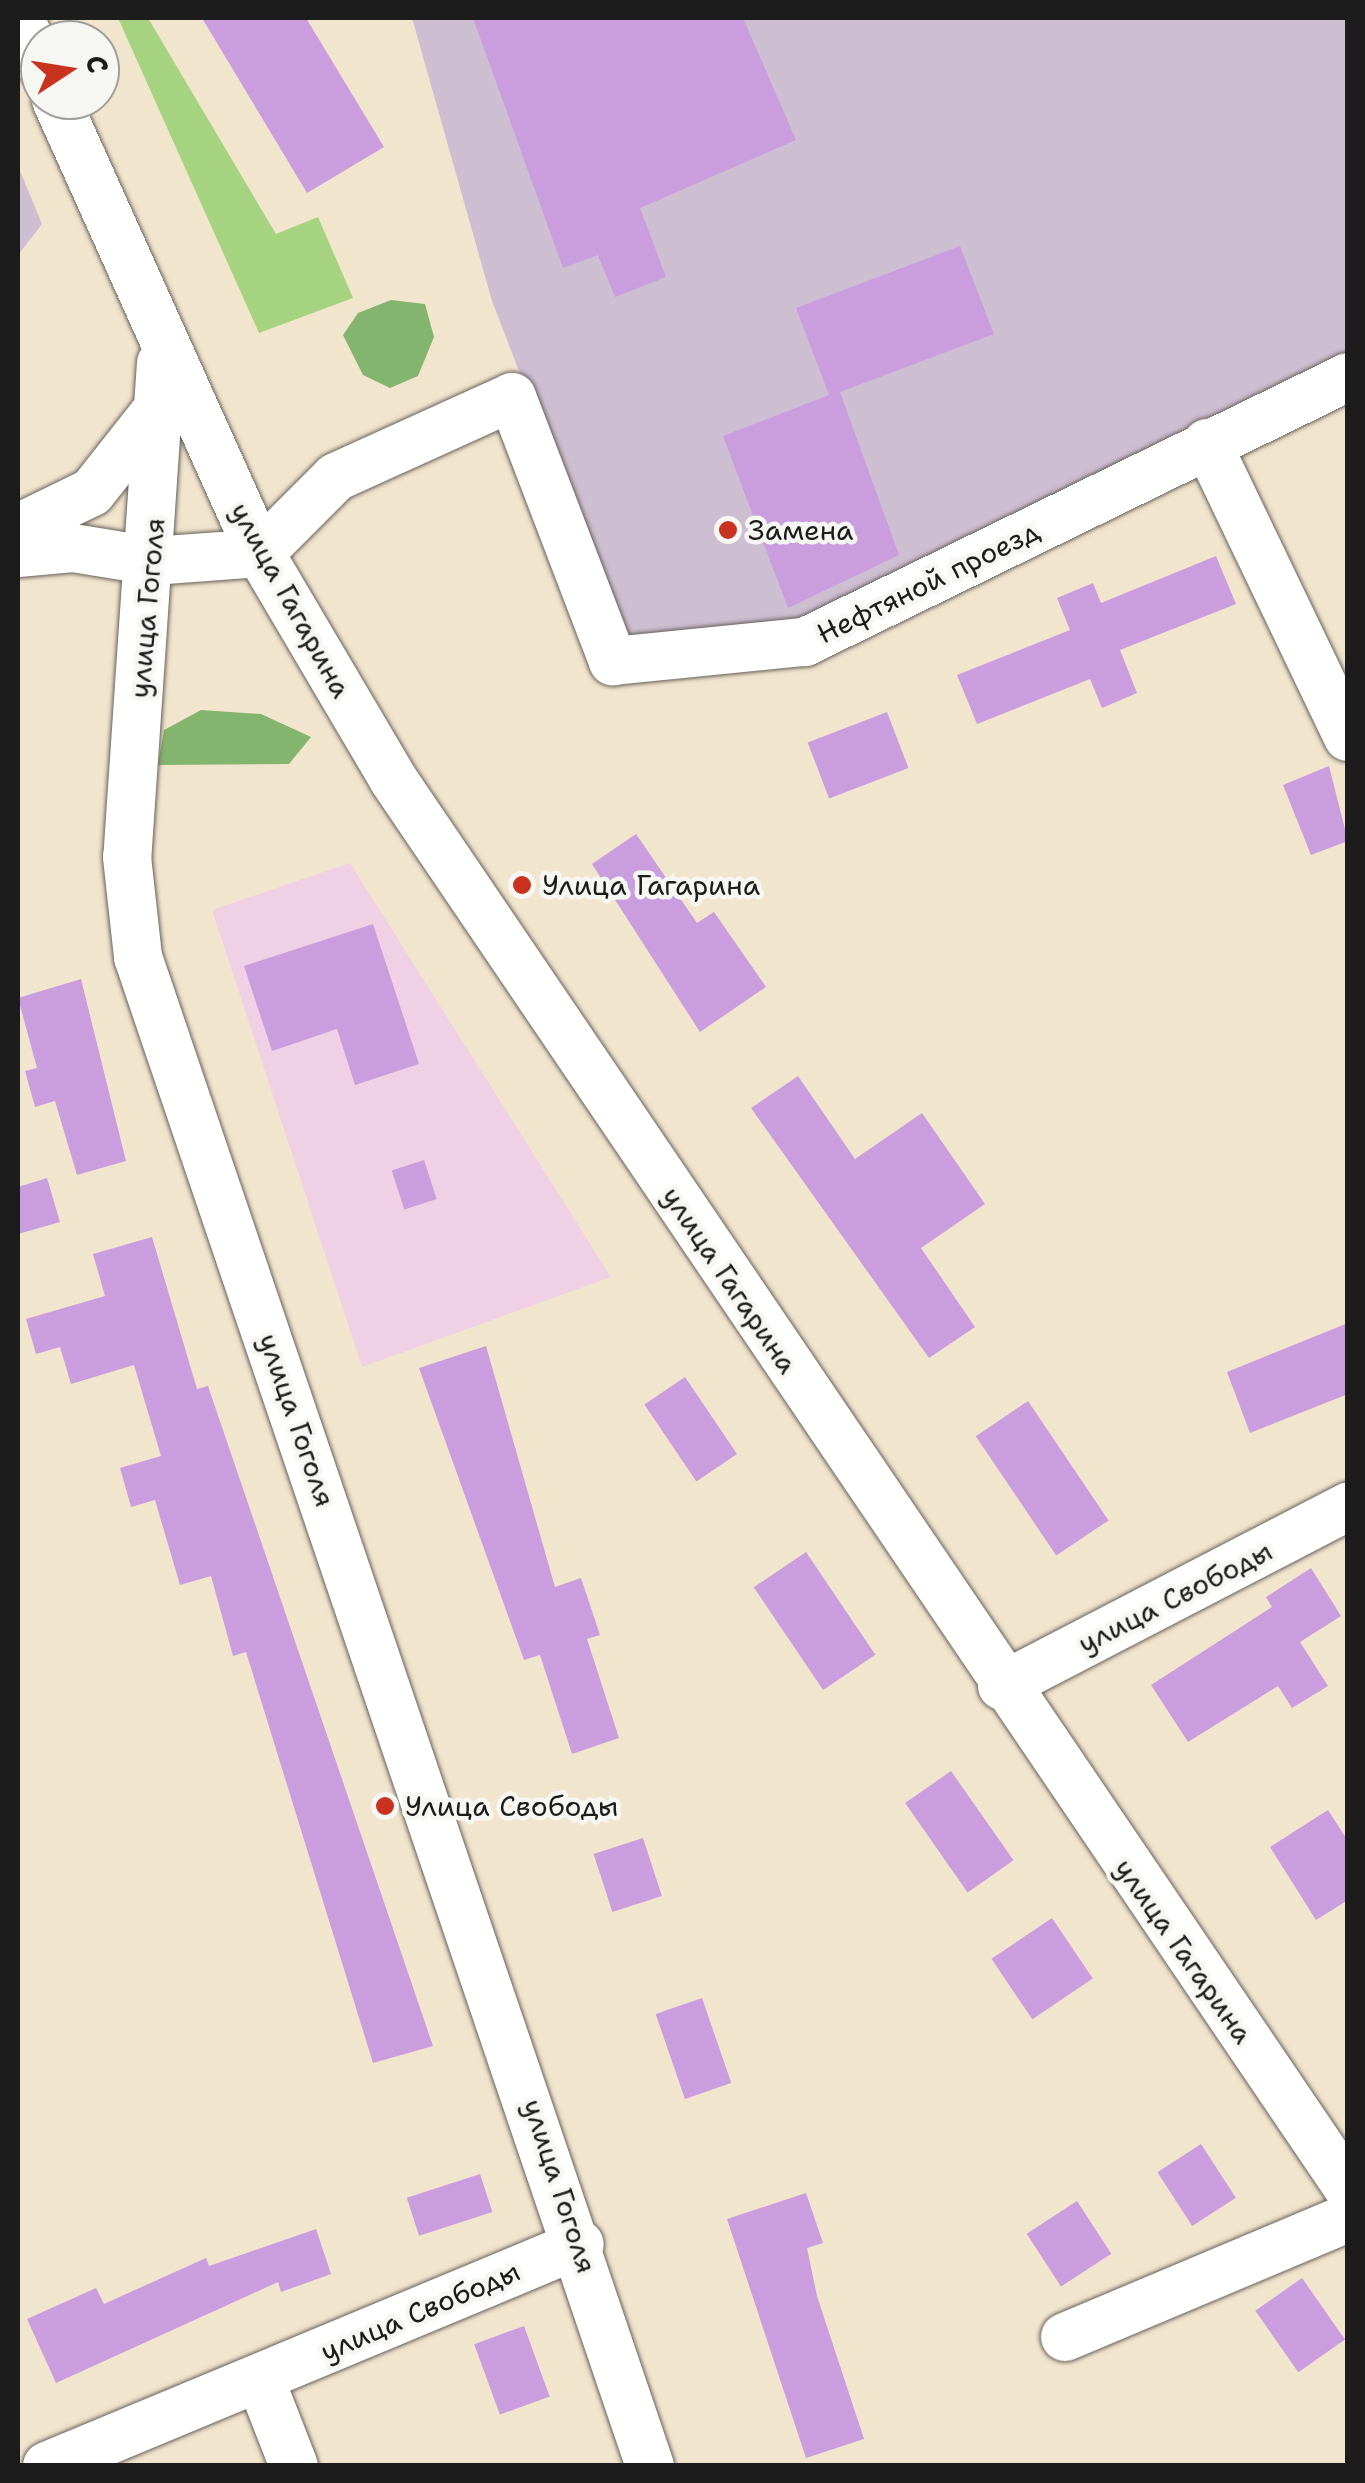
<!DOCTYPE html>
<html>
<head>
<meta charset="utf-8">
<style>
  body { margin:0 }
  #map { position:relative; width:1365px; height:2483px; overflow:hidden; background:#f2e5ce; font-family:"Shantell Sans",sans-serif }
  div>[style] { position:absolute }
  .built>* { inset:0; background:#f0d0e5 }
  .industrial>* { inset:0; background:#cebed2 }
  .green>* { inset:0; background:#a6d380 }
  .forest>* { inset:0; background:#84b56e }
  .building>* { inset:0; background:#ca9ddf; transform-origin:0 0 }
  .roads { filter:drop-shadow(0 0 2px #67625a) drop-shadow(0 0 2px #67625a) }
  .minor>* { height:48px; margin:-24px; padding:0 24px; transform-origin:24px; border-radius:24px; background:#fff }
  .dots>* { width:28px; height:28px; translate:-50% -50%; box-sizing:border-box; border:5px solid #f6f6f2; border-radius:50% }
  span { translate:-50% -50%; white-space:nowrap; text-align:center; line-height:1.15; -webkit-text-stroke:9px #f6f6f2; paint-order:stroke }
  .poi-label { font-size:28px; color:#1c1c1c }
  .left { translate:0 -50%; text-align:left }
  .street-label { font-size:28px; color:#1c1c1c }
  .frame { position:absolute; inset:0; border:20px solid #1c1c1c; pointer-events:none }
  .north { position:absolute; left:20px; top:20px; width:100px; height:100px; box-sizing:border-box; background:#f6f6f2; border:2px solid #9f9f9c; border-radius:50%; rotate:78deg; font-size:28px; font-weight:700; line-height:40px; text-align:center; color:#1c1c1c }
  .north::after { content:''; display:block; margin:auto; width:35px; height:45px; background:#c8321e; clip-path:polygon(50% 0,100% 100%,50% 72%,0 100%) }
</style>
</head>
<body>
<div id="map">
  <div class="built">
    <i style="clip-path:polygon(350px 863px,611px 1277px,362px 1367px,212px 910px)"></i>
  </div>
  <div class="industrial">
    <i style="clip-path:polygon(412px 18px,1347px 18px,1347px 357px,800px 627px,625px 647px,492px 301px)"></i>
    <i style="clip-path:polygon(18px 166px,42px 224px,18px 255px)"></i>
  </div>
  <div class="green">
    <i style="clip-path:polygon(118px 18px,148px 18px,276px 234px,318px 217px,353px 298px,259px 333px)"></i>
  </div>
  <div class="forest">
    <i style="clip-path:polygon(391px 300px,425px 304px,434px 337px,418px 376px,390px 388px,363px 375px,343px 335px,358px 313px)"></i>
    <i style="clip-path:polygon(201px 710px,261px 714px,311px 737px,289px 764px,158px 765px,164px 730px)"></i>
  </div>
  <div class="building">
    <i style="clip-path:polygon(202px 18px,306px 18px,384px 147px,307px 193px)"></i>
    <i style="clip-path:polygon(473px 18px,743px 18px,796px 140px,640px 208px,666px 277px,615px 297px,598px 255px,563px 268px)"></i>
    <i style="clip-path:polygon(960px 246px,994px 334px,840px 392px,899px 555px,788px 608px,723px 436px,829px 395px,796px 308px)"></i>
    <i style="clip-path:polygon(1216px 556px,1236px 604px,1120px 650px,1137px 693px,1102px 708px,1090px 679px,977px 724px,957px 675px,1070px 630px,1057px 598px,1093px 583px,1101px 603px)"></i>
    <i style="left:887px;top:712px;width:60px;height:85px;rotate:69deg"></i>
    <i style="clip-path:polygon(1329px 766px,1348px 841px,1311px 855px,1283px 785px)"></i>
    <i style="clip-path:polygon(636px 834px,697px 923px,714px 912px,766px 987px,700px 1032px,592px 864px)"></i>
    <i style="clip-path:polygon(373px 924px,419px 1064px,355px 1085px,337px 1029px,272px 1051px,244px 966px)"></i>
    <i style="clip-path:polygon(81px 979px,126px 1161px,77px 1175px,55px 1101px,35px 1107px,25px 1071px,37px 1068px,18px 998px)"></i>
    <i style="clip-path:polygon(798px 1076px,855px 1159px,922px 1113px,985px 1204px,921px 1248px,975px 1327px,929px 1358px,751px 1108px)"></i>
    <i style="left:424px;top:1160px;width:41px;height:34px;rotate:72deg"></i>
    <i style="clip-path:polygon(47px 1178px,60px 1222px,18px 1234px,18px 1187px)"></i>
    <i style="clip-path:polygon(152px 1237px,197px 1389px,208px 1386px,433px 2046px,373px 2063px,246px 1652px,233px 1656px,211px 1576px,180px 1585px,155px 1500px,131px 1507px,120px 1468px,161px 1456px,134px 1365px,71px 1384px,60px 1347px,36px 1354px,26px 1319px,105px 1296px,93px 1254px)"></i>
    <i style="clip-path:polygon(1348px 1323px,1348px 1394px,1250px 1433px,1227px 1372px)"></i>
    <i style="clip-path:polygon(486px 1346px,555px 1587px,581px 1578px,600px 1635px,587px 1639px,619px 1738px,572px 1754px,540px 1655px,524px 1660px,419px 1368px)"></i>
    <i style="left:685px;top:1377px;width:93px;height:49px;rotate:56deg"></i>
    <i style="left:1028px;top:1401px;width:144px;height:63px;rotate:56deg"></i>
    <i style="left:806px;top:1552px;width:124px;height:63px;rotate:56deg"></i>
    <i style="clip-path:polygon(1311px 1568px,1341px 1616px,1300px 1642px,1328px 1686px,1292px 1708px,1278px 1686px,1188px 1742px,1151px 1685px,1272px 1607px,1266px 1597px)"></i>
    <i style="left:951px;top:1771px;width:109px;height:56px;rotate:55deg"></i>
    <i style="clip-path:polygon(1328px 1810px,1348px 1841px,1348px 1900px,1316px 1920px,1270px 1847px)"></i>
    <i style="left:643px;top:1838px;width:61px;height:52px;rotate:72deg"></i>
    <i style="left:1052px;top:1918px;width:73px;height:73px;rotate:56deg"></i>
    <i style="left:702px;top:1998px;width:90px;height:49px;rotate:71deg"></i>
    <i style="left:1201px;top:2144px;width:64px;height:52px;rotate:57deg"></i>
    <i style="left:480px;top:2174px;width:40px;height:77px;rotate:72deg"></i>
    <i style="clip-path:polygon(806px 2193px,823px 2243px,807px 2248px,817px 2296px,864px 2439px,806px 2458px,727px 2219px)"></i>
    <i style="left:1077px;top:2201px;width:63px;height:60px;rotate:57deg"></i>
    <i style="clip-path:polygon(316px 2229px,331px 2274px,281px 2292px,278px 2282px,56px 2383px,27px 2319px,96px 2288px,104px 2304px,206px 2258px,209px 2266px)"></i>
    <i style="left:1302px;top:2278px;width:75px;height:57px;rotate:55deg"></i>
    <i style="left:524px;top:2326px;width:75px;height:53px;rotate:70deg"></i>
  </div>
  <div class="roads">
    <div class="minor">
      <i style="left:20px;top:18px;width:50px;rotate:66.5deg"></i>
      <i style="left:56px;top:100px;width:497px;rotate:65.8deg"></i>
      <i style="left:260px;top:553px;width:262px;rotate:59.5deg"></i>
      <i style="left:393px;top:779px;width:1702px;rotate:55.87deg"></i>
      <i style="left:161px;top:363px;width:495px;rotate:93.9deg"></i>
      <i style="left:127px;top:857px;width:101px;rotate:83.7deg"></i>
      <i style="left:138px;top:957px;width:1593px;rotate:71.26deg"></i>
      <i style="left:1207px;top:443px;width:326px;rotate:64.4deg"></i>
      <i style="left:18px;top:528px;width:82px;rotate:-25.9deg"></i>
      <i style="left:92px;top:492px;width:115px;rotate:-51.7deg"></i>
      <i style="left:18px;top:553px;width:55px;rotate:-5.2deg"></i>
      <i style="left:73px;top:548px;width:80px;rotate:9.3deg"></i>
      <i style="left:152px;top:561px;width:108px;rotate:-4.2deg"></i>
      <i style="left:260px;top:553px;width:107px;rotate:-45deg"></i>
      <i style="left:336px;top:477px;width:193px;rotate:-24.4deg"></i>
      <i style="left:512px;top:397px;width:283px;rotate:69.1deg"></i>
      <i style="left:613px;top:661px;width:193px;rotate:-5.7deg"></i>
      <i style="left:805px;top:642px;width:604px;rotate:-26.01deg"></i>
      <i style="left:1002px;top:1686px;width:390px;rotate:-27.4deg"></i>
      <i style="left:1065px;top:2337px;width:307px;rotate:-22.8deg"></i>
      <i style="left:260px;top:2379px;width:93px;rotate:68.7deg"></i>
      <i style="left:47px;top:2466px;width:577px;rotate:-22.61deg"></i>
    </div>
  </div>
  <div class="dots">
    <i style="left:728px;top:530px;background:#c8321e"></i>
    <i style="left:522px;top:885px;background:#c8321e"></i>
    <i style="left:385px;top:1806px;background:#c8321e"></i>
  </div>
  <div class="poi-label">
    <span class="left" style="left:748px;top:530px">Замена</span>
    <span class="left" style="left:542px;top:885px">Улица Гагарина</span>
    <span class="left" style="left:405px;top:1806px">Улица Свободы</span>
  </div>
  <div class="street-label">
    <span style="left:928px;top:582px;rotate:-26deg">Нефтяной проезд</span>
    <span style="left:291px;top:600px;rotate:61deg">улица Гагарина</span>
    <span style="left:147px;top:608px;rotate:-85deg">улица Гоголя</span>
    <span style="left:730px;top:1280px;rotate:56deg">улица Гагарина</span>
    <span style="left:297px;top:1420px;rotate:71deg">улица Гоголя</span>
    <span style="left:1175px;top:1597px;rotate:-27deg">улица Свободы</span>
    <span style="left:1184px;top:1951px;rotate:55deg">улица Гагарина</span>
    <span style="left:560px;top:2186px;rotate:72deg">улица Гоголя</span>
    <span style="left:420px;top:2311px;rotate:-23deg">улица Свободы</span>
  </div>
  <div class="frame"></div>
  <div class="north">С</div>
</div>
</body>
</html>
